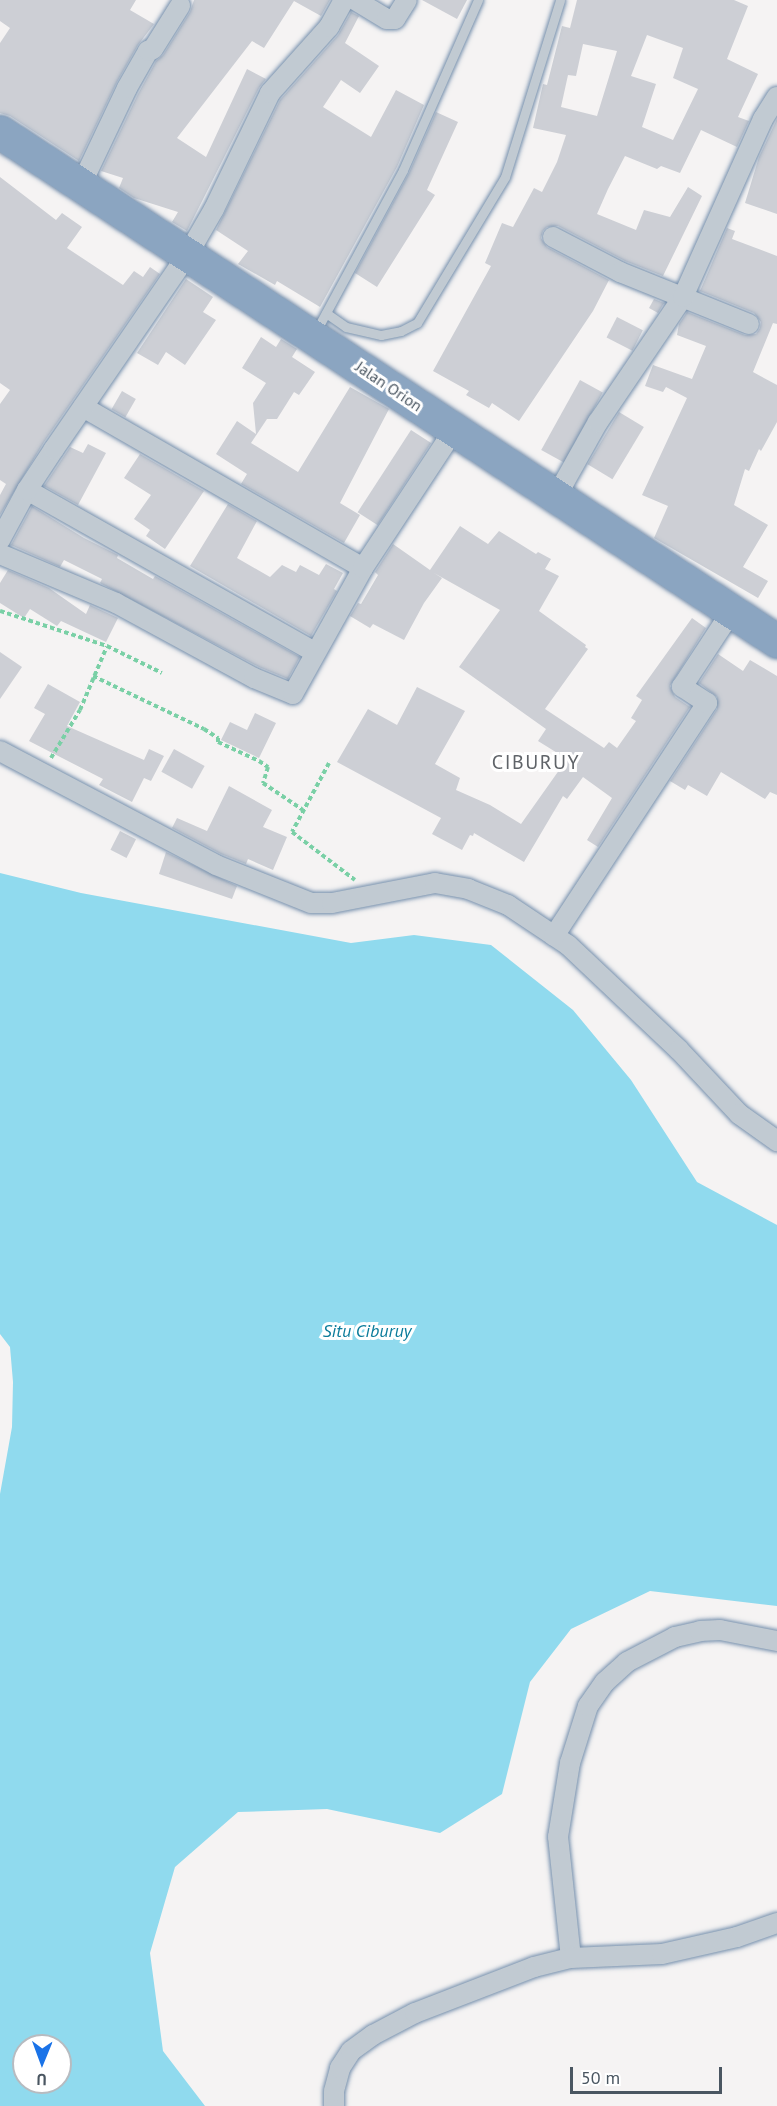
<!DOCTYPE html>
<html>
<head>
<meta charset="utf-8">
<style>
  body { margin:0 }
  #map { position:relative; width:777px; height:2106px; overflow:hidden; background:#f5f3f3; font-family:"PT Sans",sans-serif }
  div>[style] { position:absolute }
  .water>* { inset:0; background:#90daee }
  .building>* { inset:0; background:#cdcfd5; transform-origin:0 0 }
  .path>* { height:4px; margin-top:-2px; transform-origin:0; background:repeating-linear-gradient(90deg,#7ad0a6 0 4.5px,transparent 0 7.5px) }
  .roads { filter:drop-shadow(0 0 2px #7690ad) drop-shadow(0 0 2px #7690ad) }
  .lane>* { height:9px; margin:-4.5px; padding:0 4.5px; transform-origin:4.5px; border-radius:4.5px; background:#c1cad2 }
  .street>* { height:20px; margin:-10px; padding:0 10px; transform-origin:10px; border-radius:10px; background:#c1cad2 }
  .highway>* { height:33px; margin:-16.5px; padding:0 16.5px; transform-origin:16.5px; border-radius:16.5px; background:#8ba5c1 }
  span { translate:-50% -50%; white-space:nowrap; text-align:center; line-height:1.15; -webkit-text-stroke:6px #fff; paint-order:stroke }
  .street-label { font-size:16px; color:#4a5661 }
  .water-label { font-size:18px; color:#0c7c9b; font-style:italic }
  .quarter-label { font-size:20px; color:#5f6368; letter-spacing:1.5px }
  .north { position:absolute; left:12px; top:2034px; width:60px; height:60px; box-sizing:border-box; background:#fff; border:2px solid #b7bbc0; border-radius:50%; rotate:181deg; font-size:16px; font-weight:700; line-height:24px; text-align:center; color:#4a5661 }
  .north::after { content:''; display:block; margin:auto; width:21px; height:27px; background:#1a73e8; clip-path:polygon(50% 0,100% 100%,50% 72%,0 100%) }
  .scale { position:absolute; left:570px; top:2067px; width:152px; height:27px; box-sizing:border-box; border:3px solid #4a5661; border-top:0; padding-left:8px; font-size:18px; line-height:21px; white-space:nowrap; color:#4a5661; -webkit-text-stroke:4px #fff; paint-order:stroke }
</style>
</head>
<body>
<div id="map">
  <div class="water">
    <i style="clip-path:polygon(evenodd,0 873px,81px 893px,351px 943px,414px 935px,491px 945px,573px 1010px,631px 1080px,697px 1182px,777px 1225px,777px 1606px,650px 1591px,571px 1629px,530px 1682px,502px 1794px,440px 1833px,327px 1809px,238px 1812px,175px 1867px,150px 1953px,163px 2051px,205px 2106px,0 2106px,0 1494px,12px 1427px,13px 1382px,10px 1347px,0 1334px,0 873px,24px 2046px,60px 2046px,60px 2082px,24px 2082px,24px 2046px)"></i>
  </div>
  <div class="building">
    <i style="clip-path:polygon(0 0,136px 0,130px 10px,154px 24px,138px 45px,117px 82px,79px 161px,10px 116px,0 113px,0 43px,10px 28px,0 21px)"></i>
    <i style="clip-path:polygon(194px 0,330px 0,321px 16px,294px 1px,264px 48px,252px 41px,177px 138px,206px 157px,247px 69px,266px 79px,259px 88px,187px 231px,172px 222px,178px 212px,134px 198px,119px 188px,123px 178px,101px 171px,138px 94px,156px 61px,163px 55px,190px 12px)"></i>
    <i style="clip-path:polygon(422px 0,467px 0,457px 19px)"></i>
    <i style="clip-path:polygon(evenodd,577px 0,734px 0,748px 6px,727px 59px,758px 74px,738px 117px,749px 121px,737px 147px,701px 130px,680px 173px,661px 166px,657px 169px,625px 156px,608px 189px,597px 214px,636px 230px,644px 210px,670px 217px,688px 187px,702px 196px,663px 276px,625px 261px,558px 226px,547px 227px,543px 231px,541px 238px,547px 247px,609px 280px,593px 311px,519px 421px,492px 403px,489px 408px,466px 395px,469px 391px,433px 371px,491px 266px,485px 263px,502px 223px,513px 227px,534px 188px,542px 192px,557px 162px,566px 135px,533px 128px,543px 84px,547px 85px,562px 26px,570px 28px,577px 0,647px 35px,683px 48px,673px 78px,698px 89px,673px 140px,642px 127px,656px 84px,631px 76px,647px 35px,577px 0,583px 44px,617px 51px,597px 116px,561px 107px,568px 75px,576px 76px,583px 44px)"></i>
    <i style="clip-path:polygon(351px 12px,359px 16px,345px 43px,379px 66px,360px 93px,341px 80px,323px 107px,371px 137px,396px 90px,424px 105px,397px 167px,320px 307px,277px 281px,275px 285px,238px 264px,248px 251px,216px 230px,280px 100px,338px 35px)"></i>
    <i style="clip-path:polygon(436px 112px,458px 122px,427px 190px,435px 195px,377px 287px,355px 273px,409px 173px)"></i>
    <i style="clip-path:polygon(777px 119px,777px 214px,745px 203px,759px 157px)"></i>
    <i style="clip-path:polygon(0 177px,56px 220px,62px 213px,82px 227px,67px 248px,123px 285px,134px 271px,143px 277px,150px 267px,160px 274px,44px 442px,0 515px,0 495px,6px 484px,0 480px,0 404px,10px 390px,0 383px)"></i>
    <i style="clip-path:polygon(727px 228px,735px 231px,732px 239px,777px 256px,777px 324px,773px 323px,753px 372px,777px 385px,777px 422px,761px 451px,759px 449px,749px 471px,745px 469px,734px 505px,768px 525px,743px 567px,768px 581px,758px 598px,654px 538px,668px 506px,642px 495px,687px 398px,666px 387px,663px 392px,645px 386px,653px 365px,692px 379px,706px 346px,677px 335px,679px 324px,687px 312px,745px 335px,756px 334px,760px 328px,761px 322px,754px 313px,700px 291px)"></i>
    <i style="clip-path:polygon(186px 279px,213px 297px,203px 312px,216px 320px,185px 365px,166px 352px,158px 365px,137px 353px)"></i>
    <i style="clip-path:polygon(654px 299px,664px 303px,658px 313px,649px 308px)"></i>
    <i style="left:617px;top:317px;width:29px;height:23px;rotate:27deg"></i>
    <i style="clip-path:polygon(261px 337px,276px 347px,281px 339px,297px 349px,292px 357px,315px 372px,299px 395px,294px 392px,277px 419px,267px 419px,251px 443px,298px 472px,350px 387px,389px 409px,340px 503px,360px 515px,344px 543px,241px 484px,247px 474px,216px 454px,237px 421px,256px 434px,253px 403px,266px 383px,242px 368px)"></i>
    <i style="left:580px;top:380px;width:26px;height:80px;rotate:29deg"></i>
    <i style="left:122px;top:391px;width:16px;height:21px;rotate:30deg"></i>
    <i style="left:619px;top:412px;width:29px;height:61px;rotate:31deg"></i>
    <i style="left:411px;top:430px;width:24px;height:98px;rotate:33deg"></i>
    <i style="clip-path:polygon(88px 444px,106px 453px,78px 505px,44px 486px,70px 447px,83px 453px)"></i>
    <i style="clip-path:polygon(140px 454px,204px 491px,165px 549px,146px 536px,150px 530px,134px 519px,151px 495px,124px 478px)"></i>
    <i style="clip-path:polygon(228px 504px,257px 521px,237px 558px,270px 577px,282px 565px,296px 572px,300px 565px,319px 575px,326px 564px,343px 573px,334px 589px,337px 591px,311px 636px,190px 566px)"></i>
    <i style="clip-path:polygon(32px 506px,84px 538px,118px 555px,117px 558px,153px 579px,155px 576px,300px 657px,288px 679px,259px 667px,100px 583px,102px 579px,64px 560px,60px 567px,11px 545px)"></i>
    <i style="clip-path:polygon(460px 526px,488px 544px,499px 531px,536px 554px,538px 552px,551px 559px,545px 569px,559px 576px,539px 611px,586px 645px,585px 647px,588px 649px,545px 709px,604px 748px,609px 742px,617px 748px,636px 721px,631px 718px,642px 700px,636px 696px,692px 618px,706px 628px,670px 686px,675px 697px,690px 707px,598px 847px,587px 840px,612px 798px,583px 777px,567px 799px,563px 796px,524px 862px,474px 833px,473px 836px,470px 835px,462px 850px,432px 834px,441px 818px,337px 762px,368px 709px,397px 725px,417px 687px,465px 711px,435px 764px,460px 778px,456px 790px,490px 805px,521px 824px,567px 759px,538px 741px,546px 729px,459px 667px,500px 610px,434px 573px,442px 578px,424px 603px,404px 640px,373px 624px,370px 628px,350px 616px,358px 603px,361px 604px,378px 575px,375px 572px,393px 544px,430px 570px)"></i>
    <i style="clip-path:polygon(8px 570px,49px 588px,86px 614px,90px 605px,118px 618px,106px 642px,61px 621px,57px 626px,30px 609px,24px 618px,0 603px,0 583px)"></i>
    <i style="clip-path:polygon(0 652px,22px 667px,0 699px)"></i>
    <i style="clip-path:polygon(718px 654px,743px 671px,750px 660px,777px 676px,777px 795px,770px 792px,765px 799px,721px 772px,707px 796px,688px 785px,685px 790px,670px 781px,717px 709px,717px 697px,699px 683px)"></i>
    <i style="clip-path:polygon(48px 684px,80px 702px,67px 726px,144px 760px,149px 749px,164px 756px,151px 781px,144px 778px,132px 802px,99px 785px,103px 779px,29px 741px,45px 714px,34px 708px)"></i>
    <i style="clip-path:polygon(255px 713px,276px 723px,259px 758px,221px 740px,230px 722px,247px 730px)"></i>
    <i style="left:174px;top:749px;width:35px;height:26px;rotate:29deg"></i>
    <i style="clip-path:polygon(229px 786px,272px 810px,263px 827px,287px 837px,273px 870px,248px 859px,246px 864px,221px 854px,172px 828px,177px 818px,207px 831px)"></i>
    <i style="left:120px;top:831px;width:18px;height:21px;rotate:27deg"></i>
    <i style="clip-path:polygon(166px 852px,237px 886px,232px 899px,159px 874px)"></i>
  </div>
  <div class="path">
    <i style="left:0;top:611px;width:113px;rotate:18.1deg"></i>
    <i style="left:107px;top:646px;width:61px;rotate:26.1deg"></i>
    <i style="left:93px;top:676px;width:123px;rotate:25.5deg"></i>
    <i style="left:204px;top:729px;width:17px;rotate:33deg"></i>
    <i style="left:218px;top:738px;width:4px;rotate:90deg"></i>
    <i style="left:218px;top:742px;width:45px;rotate:24.9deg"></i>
    <i style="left:259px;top:761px;width:11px;rotate:34deg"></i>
    <i style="left:268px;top:767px;width:17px;rotate:107deg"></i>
    <i style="left:263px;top:783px;width:48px;rotate:34deg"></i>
    <i style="left:51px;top:758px;width:56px;rotate:-58.9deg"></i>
    <i style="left:80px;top:710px;width:69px;rotate:-67.1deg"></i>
    <i style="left:329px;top:763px;width:78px;rotate:118.2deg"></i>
    <i style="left:292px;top:832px;width:79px;rotate:37.3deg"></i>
  </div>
  <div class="roads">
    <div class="lane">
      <i style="left:326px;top:313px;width:24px;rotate:35deg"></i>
      <i style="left:346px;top:327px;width:36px;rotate:13deg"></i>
      <i style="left:381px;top:335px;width:20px;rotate:-11deg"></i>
      <i style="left:401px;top:331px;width:18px;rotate:-27deg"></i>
      <i style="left:417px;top:323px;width:170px;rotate:-58.9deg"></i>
      <i style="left:505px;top:177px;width:185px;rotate:-72.7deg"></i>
      <i style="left:315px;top:333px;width:185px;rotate:-61.6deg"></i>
      <i style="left:403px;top:170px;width:186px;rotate:-66.2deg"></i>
    </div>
    <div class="street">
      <i style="left:355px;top:0;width:37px;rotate:31deg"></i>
      <i style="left:387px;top:19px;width:8px"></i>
      <i style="left:395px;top:19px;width:22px;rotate:-58deg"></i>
      <i style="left:81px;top:185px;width:107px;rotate:-64.6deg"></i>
      <i style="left:127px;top:88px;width:43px;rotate:-60.4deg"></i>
      <i style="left:148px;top:51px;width:5px;rotate:-22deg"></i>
      <i style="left:153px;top:49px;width:51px;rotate:-57.9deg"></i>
      <i style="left:553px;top:237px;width:76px;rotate:27.6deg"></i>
      <i style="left:620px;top:272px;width:139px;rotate:22deg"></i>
      <i style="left:83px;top:407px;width:323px;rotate:29.9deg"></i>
      <i style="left:27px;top:490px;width:330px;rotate:29.4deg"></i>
      <i style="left:556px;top:497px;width:86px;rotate:-60.8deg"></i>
      <i style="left:598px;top:422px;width:151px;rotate:-55.8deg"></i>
      <i style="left:683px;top:297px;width:195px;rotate:-65.8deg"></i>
      <i style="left:763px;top:119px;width:26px;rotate:-58deg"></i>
      <i style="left:0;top:540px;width:57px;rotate:-61.6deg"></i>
      <i style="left:27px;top:490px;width:49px;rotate:-56.6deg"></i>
      <i style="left:54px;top:449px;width:237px;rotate:-55.5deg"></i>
      <i style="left:188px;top:254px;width:52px;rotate:-60deg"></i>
      <i style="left:214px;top:209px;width:129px;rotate:-64.2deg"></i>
      <i style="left:270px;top:93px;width:89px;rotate:-48.2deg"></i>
      <i style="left:329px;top:27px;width:31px;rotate:-61deg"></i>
      <i style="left:0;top:554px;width:126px;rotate:22.9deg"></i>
      <i style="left:116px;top:603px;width:157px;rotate:28.5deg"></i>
      <i style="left:254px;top:678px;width:42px;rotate:22.3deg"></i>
      <i style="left:293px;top:694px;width:144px;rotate:-60.9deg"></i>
      <i style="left:363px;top:568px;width:165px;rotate:-56.6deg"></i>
      <i style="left:0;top:751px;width:244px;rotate:27.8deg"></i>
      <i style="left:216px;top:865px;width:102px;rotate:21.8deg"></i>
      <i style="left:311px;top:903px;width:21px"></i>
      <i style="left:332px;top:903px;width:105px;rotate:-11deg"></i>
      <i style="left:435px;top:883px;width:34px;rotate:10deg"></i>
      <i style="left:468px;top:889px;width:43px;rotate:21.8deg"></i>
      <i style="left:508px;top:905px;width:72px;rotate:33.7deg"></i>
      <i style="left:568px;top:945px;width:153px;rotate:43.4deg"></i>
      <i style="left:679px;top:1050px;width:88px;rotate:46.8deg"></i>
      <i style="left:739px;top:1114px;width:47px;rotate:35.4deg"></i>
      <i style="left:554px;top:936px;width:279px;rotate:-56.7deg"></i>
      <i style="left:707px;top:703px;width:30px;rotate:-147deg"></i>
      <i style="left:682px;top:687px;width:91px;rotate:-56.7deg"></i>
      <i style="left:571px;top:1958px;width:122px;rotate:-96.1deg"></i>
      <i style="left:558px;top:1837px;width:75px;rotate:-80.8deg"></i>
      <i style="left:570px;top:1763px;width:60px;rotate:-72.5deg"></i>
      <i style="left:588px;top:1706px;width:29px;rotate:-55deg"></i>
      <i style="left:605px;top:1682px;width:30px;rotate:-42deg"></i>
      <i style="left:627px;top:1662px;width:54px;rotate:-27.5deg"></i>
      <i style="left:675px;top:1637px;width:26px;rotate:-13deg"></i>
      <i style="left:700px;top:1631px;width:20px;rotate:-3deg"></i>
      <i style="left:720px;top:1630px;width:58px;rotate:10.9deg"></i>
      <i style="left:334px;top:2106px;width:15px;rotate:-90deg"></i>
      <i style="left:334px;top:2091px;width:24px;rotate:-75deg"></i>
      <i style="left:340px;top:2068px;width:20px;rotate:-57deg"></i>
      <i style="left:351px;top:2051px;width:27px;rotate:-36deg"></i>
      <i style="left:373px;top:2035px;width:47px;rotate:-27.6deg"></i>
      <i style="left:415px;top:2013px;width:128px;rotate:-21.1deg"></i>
      <i style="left:534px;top:1967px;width:38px;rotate:-14deg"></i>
      <i style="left:571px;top:1958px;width:91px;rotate:-2.5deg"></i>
      <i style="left:662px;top:1954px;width:77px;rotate:-12.8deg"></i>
      <i style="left:737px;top:1937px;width:42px;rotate:-19.3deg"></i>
    </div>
    <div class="highway">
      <i style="left:0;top:132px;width:929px;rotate:33.23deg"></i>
    </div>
  </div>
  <div class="street-label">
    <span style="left:389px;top:386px;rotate:34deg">Jalan Orion</span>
  </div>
  <div class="water-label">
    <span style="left:367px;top:1331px">Situ Ciburuy</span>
  </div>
  <div class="quarter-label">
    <span style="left:536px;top:762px">CIBURUY</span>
  </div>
  <div class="north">U</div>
  <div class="scale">50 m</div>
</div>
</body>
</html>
